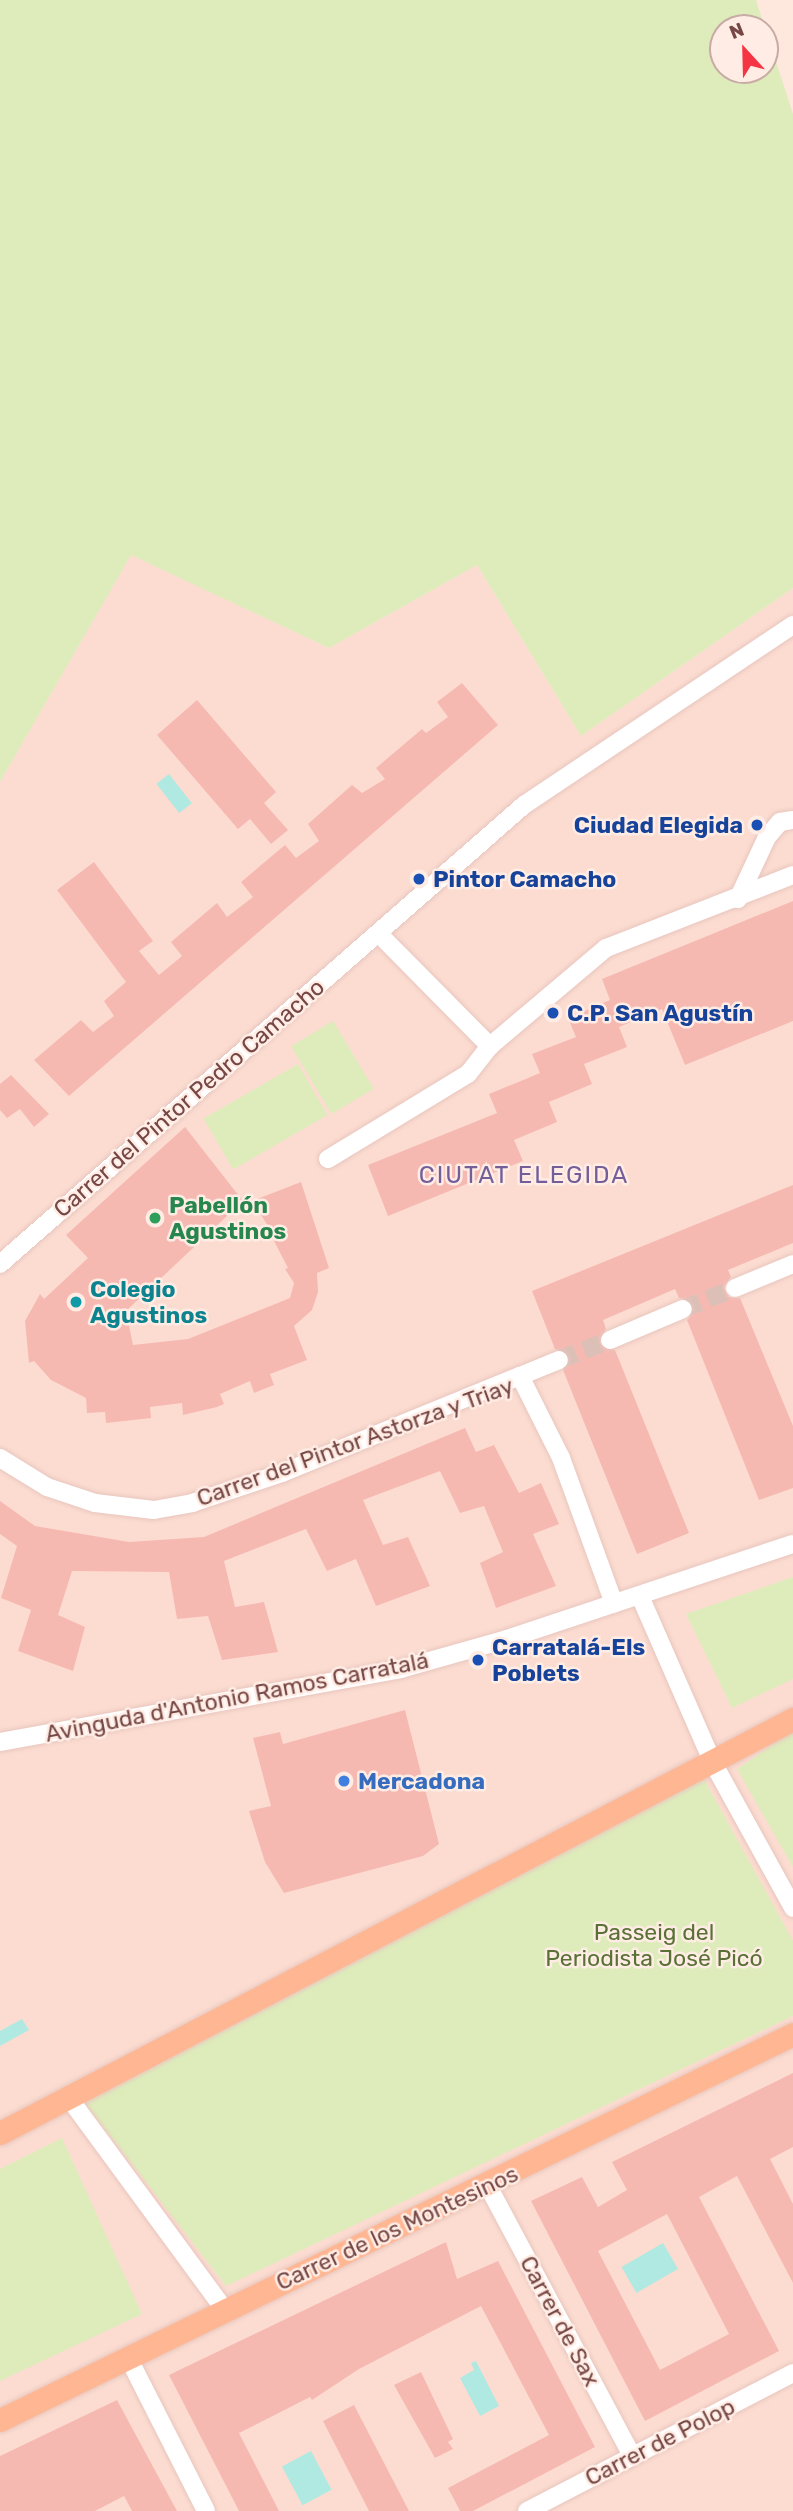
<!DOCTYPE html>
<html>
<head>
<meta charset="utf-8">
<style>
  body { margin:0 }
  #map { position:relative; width:793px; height:2511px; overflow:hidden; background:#fee8dd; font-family:Rubik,sans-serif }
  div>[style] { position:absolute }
  .residential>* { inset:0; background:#fcdcd1 }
  .green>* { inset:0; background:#deecbb; transform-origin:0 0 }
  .water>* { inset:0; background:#b0e9e1; transform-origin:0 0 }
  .building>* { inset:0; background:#f6b9b2 }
  .minor-tunnel>* { height:18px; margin-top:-9px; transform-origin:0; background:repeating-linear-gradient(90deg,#dcc0b7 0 18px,transparent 0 27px) }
  .roads { filter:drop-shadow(0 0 2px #e8c6be) drop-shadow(0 0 2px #e8c6be) }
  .minor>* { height:18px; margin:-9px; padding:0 9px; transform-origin:9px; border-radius:9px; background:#fff }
  .major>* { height:23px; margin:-11.5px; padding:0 11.5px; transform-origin:11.5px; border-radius:11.5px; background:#ffb793 }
  .dots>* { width:19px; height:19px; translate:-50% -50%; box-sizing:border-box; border:4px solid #ffede5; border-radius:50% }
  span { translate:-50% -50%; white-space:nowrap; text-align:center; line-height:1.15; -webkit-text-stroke:5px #ffede5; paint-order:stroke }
  .transit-label { font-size:23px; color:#164399; font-weight:700 }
  .right { translate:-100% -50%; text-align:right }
  .left { translate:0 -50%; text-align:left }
  .street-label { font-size:23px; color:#764744 }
  .leisure-label { font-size:23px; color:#27864d; font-weight:700 }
  .culture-label { font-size:23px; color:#0d838f; font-weight:700 }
  .shop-label { font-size:23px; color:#366cbe; font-weight:700 }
  .park-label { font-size:23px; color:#597136 }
  .neighbourhood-label { font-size:24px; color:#745e9a; letter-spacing:2px }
  .north { position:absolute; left:709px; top:14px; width:70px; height:70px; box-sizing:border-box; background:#ffede5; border:2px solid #c8aba5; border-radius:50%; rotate:338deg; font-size:19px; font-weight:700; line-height:28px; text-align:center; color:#764744 }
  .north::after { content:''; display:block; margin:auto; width:24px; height:32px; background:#f53543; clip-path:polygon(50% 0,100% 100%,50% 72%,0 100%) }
</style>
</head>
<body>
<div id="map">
  <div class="residential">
    <i style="clip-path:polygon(131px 554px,329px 648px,477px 565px,581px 736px,793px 588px,793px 2511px,0 2511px,0 782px)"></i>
  </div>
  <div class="green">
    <i style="clip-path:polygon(0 0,756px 0,765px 28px,723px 28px,723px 70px,765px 70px,765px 28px,793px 114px,793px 588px,581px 736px,477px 565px,329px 648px,131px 555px,0 782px)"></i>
    <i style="left:333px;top:1021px;width:79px;height:49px;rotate:59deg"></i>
    <i style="left:298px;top:1064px;width:59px;height:109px;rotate:60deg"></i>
    <i style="clip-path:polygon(793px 1577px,793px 1679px,732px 1708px,686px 1614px)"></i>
    <i style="clip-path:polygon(793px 1731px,793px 1867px,737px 1769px)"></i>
    <i style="clip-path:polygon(704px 1779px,793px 1941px,793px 2016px,226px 2286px,85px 2103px)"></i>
    <i style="clip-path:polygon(62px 2138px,142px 2314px,0 2381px,0 2169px)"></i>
  </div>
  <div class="water">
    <i style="left:169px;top:774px;width:37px;height:16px;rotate:52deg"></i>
    <i style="clip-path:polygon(22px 2019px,29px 2030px,0 2046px,0 2031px)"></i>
    <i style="left:663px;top:2243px;width:30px;height:48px;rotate:60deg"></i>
    <i style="clip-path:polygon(476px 2361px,499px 2406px,480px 2416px,460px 2378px,474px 2370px,471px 2363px)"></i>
    <i style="left:311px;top:2451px;width:44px;height:33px;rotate:62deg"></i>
  </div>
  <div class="building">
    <i style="clip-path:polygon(462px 683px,498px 725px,69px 1096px,34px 1060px,81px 1020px,93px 1032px,114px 1016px,104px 1001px,126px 982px,57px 890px,94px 862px,153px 941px,139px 951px,159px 975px,182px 956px,171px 942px,217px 903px,227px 917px,253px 897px,241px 882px,285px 845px,296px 858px,319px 841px,308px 824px,352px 785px,362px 793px,385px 779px,376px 768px,422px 729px,426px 733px,448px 717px,437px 702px)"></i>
    <i style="clip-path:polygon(197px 700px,276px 792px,264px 803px,288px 830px,271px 844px,250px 819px,238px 829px,157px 735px)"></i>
    <i style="clip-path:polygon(793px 901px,793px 1021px,685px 1065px,662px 1009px,619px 1027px,627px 1047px,584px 1064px,592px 1084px,549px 1102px,557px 1122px,514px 1140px,523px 1161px,388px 1216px,368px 1165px,497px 1113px,489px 1094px,540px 1073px,532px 1054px,576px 1037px,568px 1018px,610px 1000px,602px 979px)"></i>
    <i style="clip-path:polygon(11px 1075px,49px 1114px,34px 1127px,20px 1109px,7px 1118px,0 1110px,0 1084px)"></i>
    <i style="clip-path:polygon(185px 1127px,243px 1201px,126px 1311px,133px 1345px,188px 1339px,290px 1298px,294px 1283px,285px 1269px,288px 1268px,274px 1241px,277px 1240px,252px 1201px,301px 1182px,329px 1268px,317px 1273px,318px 1292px,312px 1310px,294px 1326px,307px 1360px,270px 1374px,274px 1385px,254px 1393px,250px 1381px,220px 1394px,224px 1404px,217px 1407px,183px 1415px,182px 1403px,150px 1407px,151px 1418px,106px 1423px,105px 1412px,87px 1413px,86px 1398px,51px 1380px,34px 1361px,29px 1363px,25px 1321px,40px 1294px,44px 1299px,88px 1258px,66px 1235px)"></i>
    <i style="clip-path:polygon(793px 1185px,793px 1243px,728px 1270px,731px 1277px,724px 1287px,729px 1297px,740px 1298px,793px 1426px,793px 1488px,759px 1500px,687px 1320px,694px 1311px,690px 1300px,679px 1298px,675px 1289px,603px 1320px,606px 1329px,599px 1344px,615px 1350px,689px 1533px,637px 1554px,563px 1370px,570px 1356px,555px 1349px,532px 1291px)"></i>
    <i style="clip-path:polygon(465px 1428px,476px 1452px,494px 1445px,519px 1493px,541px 1483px,559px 1524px,533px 1534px,556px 1586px,496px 1608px,480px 1563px,503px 1552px,484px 1506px,460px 1513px,440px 1471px,363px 1500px,383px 1545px,408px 1537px,430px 1586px,376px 1606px,356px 1559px,327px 1571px,306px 1529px,224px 1561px,235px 1607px,264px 1602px,278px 1652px,222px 1660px,208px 1616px,177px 1619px,169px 1572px,72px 1571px,58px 1615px,85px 1627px,73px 1671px,18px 1651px,31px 1610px,1px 1598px,17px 1546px,0 1534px,0 1501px,35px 1526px,129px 1542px,204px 1537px)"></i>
    <i style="clip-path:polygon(405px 1710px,439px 1844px,423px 1856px,284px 1893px,265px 1862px,249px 1811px,271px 1806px,253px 1738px,280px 1732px,283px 1744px)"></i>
    <i style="clip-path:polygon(evenodd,793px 2073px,793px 2147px,770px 2159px,793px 2204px,793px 2283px,737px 2176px,699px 2197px,779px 2351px,645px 2421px,531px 2201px,582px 2177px,598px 2207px,627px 2190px,612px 2162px,793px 2073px,667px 2214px,729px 2334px,660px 2370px,598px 2251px,667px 2214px)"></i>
    <i style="clip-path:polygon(446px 2242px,457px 2279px,498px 2261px,595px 2447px,473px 2511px,460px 2511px,448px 2488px,549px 2435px,481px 2306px,359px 2369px,312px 2400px,310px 2397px,239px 2433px,279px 2511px,239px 2511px,169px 2375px)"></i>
    <i style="clip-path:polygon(421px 2372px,453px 2439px,448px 2442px,453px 2449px,435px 2458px,394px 2385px)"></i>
    <i style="clip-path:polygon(117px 2400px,177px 2511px,132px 2511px,124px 2496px,95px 2511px,0 2511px,0 2456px)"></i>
    <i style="clip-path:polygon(354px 2405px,409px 2511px,369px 2511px,323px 2421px)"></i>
  </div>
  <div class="minor-tunnel">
    <i style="left:683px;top:1309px;width:56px;rotate:-22deg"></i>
    <i style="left:559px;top:1360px;width:55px;rotate:-21.4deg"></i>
  </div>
  <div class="roads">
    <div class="minor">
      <i style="left:738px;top:899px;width:68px;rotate:-64.9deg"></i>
      <i style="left:767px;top:837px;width:20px;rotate:-49deg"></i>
      <i style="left:780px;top:822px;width:13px;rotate:-9deg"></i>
      <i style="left:379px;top:934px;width:158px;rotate:45.3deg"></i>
      <i style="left:328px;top:1159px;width:164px;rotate:-31.3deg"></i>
      <i style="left:468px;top:1074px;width:36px;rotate:-52deg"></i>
      <i style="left:490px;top:1046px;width:152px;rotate:-40.2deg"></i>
      <i style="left:606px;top:948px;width:201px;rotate:-21.3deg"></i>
      <i style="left:0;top:1264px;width:697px;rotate:-41.22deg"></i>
      <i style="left:524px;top:805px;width:324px;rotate:-33.8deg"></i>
      <i style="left:735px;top:1288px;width:63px;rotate:-22.5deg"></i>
      <i style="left:610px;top:1340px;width:79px;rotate:-23deg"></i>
      <i style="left:520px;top:1376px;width:42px;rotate:-22.3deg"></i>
      <i style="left:0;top:1458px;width:55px;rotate:31.7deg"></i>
      <i style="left:47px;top:1487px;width:51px;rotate:18.4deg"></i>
      <i style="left:95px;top:1503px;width:59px;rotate:6.8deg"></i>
      <i style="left:154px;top:1510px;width:39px;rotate:-10deg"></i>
      <i style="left:192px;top:1503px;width:95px;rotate:-18.4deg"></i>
      <i style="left:282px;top:1473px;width:257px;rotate:-22.2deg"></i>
      <i style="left:520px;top:1376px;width:92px;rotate:63.4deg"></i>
      <i style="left:561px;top:1458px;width:155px;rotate:70deg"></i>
      <i style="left:640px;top:1596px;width:180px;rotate:66.4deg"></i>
      <i style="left:712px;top:1761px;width:168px;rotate:61.1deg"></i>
      <i style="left:0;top:1742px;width:408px;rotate:-10.3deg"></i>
      <i style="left:401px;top:1669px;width:110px;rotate:-15.8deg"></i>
      <i style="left:507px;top:1639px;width:301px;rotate:-18.4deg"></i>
      <i style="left:69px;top:2098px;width:262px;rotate:53.7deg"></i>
      <i style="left:488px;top:2186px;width:306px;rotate:61.9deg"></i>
      <i style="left:129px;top:2359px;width:170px;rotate:63.1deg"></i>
      <i style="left:527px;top:2511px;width:300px;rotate:-27.4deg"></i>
    </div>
    <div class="major">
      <i style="left:0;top:2133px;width:895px;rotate:-27.57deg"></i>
      <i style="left:0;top:2420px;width:882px;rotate:-25.95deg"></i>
    </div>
  </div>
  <div class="dots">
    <i style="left:757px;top:825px;background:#1a4fb4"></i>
    <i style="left:419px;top:879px;background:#1a4fb4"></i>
    <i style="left:553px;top:1013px;background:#1a4fb4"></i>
    <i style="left:155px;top:1218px;background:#2e9e5b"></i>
    <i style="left:76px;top:1302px;background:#0f9aa8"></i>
    <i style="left:478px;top:1660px;background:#1a4fb4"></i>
    <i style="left:344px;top:1781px;background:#3f7fe0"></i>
  </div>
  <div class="transit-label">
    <span class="right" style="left:743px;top:825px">Ciudad Elegida</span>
    <span class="left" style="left:433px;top:879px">Pintor Camacho</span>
    <span class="left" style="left:567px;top:1013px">C.P. San Agustín</span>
    <span class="left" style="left:492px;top:1660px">Carratalá-Els<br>Poblets</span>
  </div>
  <div class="street-label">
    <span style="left:189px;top:1098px;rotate:-41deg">Carrer del Pintor Pedro Camacho</span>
    <span style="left:355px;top:1442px;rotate:-20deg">Carrer del Pintor Astorza y Triay</span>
    <span style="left:237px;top:1697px;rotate:-11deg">Avinguda d'Antonio Ramos Carratalá</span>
    <span style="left:397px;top:2228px;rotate:-25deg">Carrer de los Montesinos</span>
    <span style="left:560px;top:2321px;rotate:62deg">Carrer de Sax</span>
    <span style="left:660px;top:2442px;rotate:-27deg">Carrer de Polop</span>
  </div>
  <div class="leisure-label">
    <span class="left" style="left:169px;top:1218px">Pabellón<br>Agustinos</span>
  </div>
  <div class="culture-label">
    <span class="left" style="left:90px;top:1302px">Colegio<br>Agustinos</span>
  </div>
  <div class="shop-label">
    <span class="left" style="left:358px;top:1781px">Mercadona</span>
  </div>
  <div class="park-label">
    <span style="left:654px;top:1945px">Passeig del<br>Periodista José Picó</span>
  </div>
  <div class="neighbourhood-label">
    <span style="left:524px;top:1176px">CIUTAT ELEGIDA</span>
  </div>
  <div class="north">N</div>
</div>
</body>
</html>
